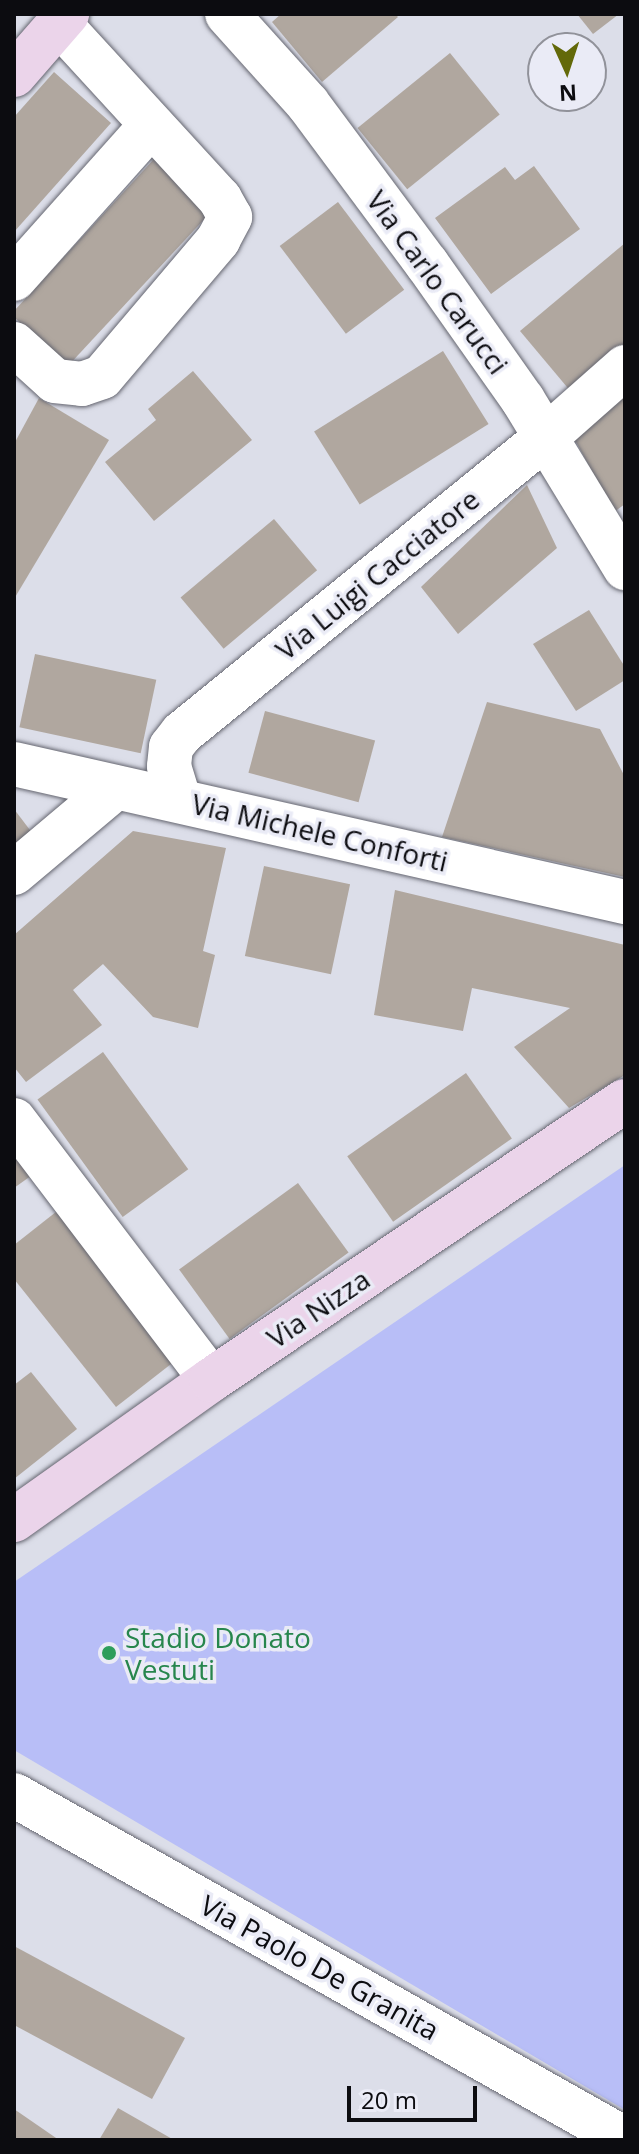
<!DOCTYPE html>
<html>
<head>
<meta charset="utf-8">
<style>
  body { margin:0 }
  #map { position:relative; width:639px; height:2154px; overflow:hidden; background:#dcdee9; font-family:"Open Sans",sans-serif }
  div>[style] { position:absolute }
  .green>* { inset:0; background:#b8bef7 }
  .building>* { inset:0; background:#b0a79f; transform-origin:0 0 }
  .roads { filter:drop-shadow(0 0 2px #656670) drop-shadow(0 0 2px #656670) }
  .minor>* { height:44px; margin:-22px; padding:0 22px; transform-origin:22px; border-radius:22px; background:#fff }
  .tertiary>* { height:44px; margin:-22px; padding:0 22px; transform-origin:22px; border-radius:22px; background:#fff }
  .secondary>* { height:44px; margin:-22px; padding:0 22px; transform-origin:22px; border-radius:22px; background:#ebd4ea }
  .dots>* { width:22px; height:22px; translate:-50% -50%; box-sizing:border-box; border:4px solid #eaebf6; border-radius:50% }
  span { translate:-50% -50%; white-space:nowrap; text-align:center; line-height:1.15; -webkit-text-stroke:7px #eaebf6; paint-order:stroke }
  .street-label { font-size:28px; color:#0c0c10 }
  .leisure-label { font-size:28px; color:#27864d }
  .left { translate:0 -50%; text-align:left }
  .frame { position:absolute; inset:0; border:16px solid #0c0c10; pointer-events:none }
  .north { position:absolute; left:527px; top:32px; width:80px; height:80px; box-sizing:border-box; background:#eaebf6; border:2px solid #91929a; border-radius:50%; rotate:177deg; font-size:22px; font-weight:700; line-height:32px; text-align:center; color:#0c0c10 }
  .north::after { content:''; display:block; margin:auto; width:28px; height:36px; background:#636909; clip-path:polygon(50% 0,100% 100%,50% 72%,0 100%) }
  .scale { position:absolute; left:347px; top:2086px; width:130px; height:36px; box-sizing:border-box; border:4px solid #0c0c10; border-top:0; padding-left:10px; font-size:24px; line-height:28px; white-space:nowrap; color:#0c0c10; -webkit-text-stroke:6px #eaebf6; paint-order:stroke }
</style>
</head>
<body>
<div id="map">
  <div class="green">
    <i style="clip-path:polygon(625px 1165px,625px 2110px,14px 1750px,14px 1582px)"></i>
  </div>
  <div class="building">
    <i style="clip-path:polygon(281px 14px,395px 14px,398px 17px,322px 82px,272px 22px)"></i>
    <i style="clip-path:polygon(577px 14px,619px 14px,593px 34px)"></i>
    <i style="left:450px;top:53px;width:79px;height:119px;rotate:51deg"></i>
    <i style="clip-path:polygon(54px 72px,111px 123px,14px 232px,14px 117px)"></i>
    <i style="clip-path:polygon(154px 159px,211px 212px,67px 367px,14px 317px,14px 311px)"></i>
    <i style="clip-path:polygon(534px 166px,580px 229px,491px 294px,435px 218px,505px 167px,515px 180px)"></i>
    <i style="left:338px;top:202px;width:110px;height:73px;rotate:53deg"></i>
    <i style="clip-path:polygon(625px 243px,625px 348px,572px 393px,520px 331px)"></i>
    <i style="left:443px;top:351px;width:86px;height:152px;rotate:58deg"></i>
    <i style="clip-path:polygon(193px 371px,252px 440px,154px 521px,105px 462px,156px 420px,148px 409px)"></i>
    <i style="clip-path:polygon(625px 395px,625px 504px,614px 512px,575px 440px)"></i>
    <i style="clip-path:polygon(39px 398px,109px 440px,14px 599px,14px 444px)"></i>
    <i style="clip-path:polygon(527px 485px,557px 548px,458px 634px,421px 587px)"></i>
    <i style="left:274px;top:519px;width:67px;height:122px;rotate:50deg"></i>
    <i style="clip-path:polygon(589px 610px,625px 667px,625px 680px,576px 711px,533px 644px)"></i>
    <i style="left:35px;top:654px;width:124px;height:75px;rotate:12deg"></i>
    <i style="clip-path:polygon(487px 702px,600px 729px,625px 777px,625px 877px,442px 837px)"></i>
    <i style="left:265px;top:711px;width:114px;height:64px;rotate:15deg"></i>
    <i style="clip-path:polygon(14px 809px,33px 834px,14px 849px)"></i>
    <i style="clip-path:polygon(133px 831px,226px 848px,203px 951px,215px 955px,198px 1028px,153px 1017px,103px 964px,73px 990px,102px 1025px,26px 1082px,14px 1067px,14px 935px)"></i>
    <i style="left:264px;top:866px;width:88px;height:92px;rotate:12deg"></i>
    <i style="clip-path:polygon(395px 890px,625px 945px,625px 1075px,569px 1108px,514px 1047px,570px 1008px,472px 988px,463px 1031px,374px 1015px)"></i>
    <i style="left:103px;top:1052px;width:145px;height:81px;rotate:54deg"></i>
    <i style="left:466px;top:1073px;width:80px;height:145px;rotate:55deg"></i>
    <i style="clip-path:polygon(14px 1133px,42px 1168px,14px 1188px)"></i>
    <i style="left:298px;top:1183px;width:86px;height:147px;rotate:54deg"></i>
    <i style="clip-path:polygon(61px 1208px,180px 1357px,116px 1407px,14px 1279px,14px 1245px)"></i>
    <i style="clip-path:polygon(31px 1372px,77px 1429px,14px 1479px,14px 1385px)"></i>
    <i style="clip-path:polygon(14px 1946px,185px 2038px,152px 2099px,14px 2025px)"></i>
    <i style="clip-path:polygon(118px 2108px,174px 2140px,99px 2140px)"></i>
    <i style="clip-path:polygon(14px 2109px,59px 2140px,14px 2140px)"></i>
  </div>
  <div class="roads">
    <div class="minor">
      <i style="left:227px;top:14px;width:121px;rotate:48deg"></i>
      <i style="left:308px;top:104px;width:199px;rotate:53.4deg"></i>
      <i style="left:427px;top:264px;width:166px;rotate:54.8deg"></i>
      <i style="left:523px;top:400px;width:197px;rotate:58.7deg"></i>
      <i style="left:14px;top:279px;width:206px;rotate:-48.3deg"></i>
      <i style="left:14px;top:344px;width:55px;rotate:42.1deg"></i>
      <i style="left:55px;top:381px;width:27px;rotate:6deg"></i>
      <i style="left:82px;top:384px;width:21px;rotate:-19deg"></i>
      <i style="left:102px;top:377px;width:180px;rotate:-49.7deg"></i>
      <i style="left:218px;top:240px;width:26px;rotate:-62deg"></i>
      <i style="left:230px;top:217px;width:21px;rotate:-119deg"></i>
      <i style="left:220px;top:199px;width:239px;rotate:-132.5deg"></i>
      <i style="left:14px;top:764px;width:626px;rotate:12.73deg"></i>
      <i style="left:179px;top:799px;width:34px;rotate:-107deg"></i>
      <i style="left:169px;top:766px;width:19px;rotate:-84deg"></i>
      <i style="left:171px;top:747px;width:18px;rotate:-52deg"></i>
      <i style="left:182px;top:733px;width:469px;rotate:-39.1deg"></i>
      <i style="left:546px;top:437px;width:106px;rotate:-41.5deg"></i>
      <i style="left:14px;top:873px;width:133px;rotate:-40.1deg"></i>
      <i style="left:14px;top:1120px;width:326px;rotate:52.8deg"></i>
    </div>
    <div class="tertiary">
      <i style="left:14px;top:1795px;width:701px;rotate:29.38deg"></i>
    </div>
    <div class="secondary">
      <i style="left:14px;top:75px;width:81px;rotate:-49deg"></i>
      <i style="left:14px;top:1520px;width:242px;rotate:-35.4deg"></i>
      <i style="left:211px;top:1380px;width:499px;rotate:-34deg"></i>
    </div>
  </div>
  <div class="dots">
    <i style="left:109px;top:1653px;background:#2e9e5b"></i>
  </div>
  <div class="street-label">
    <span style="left:438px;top:282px;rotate:54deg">Via Carlo Carucci</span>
    <span style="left:377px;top:574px;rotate:-39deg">Via Luigi Cacciatore</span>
    <span style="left:320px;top:832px;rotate:13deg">Via Michele Conforti</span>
    <span style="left:318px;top:1308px;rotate:-34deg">Via Nizza</span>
    <span style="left:320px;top:1967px;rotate:29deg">Via Paolo De Granita</span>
  </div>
  <div class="leisure-label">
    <span class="left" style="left:125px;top:1653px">Stadio Donato<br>Vestuti</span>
  </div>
  <div class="frame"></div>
  <div class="north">N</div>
  <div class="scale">20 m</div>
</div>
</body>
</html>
